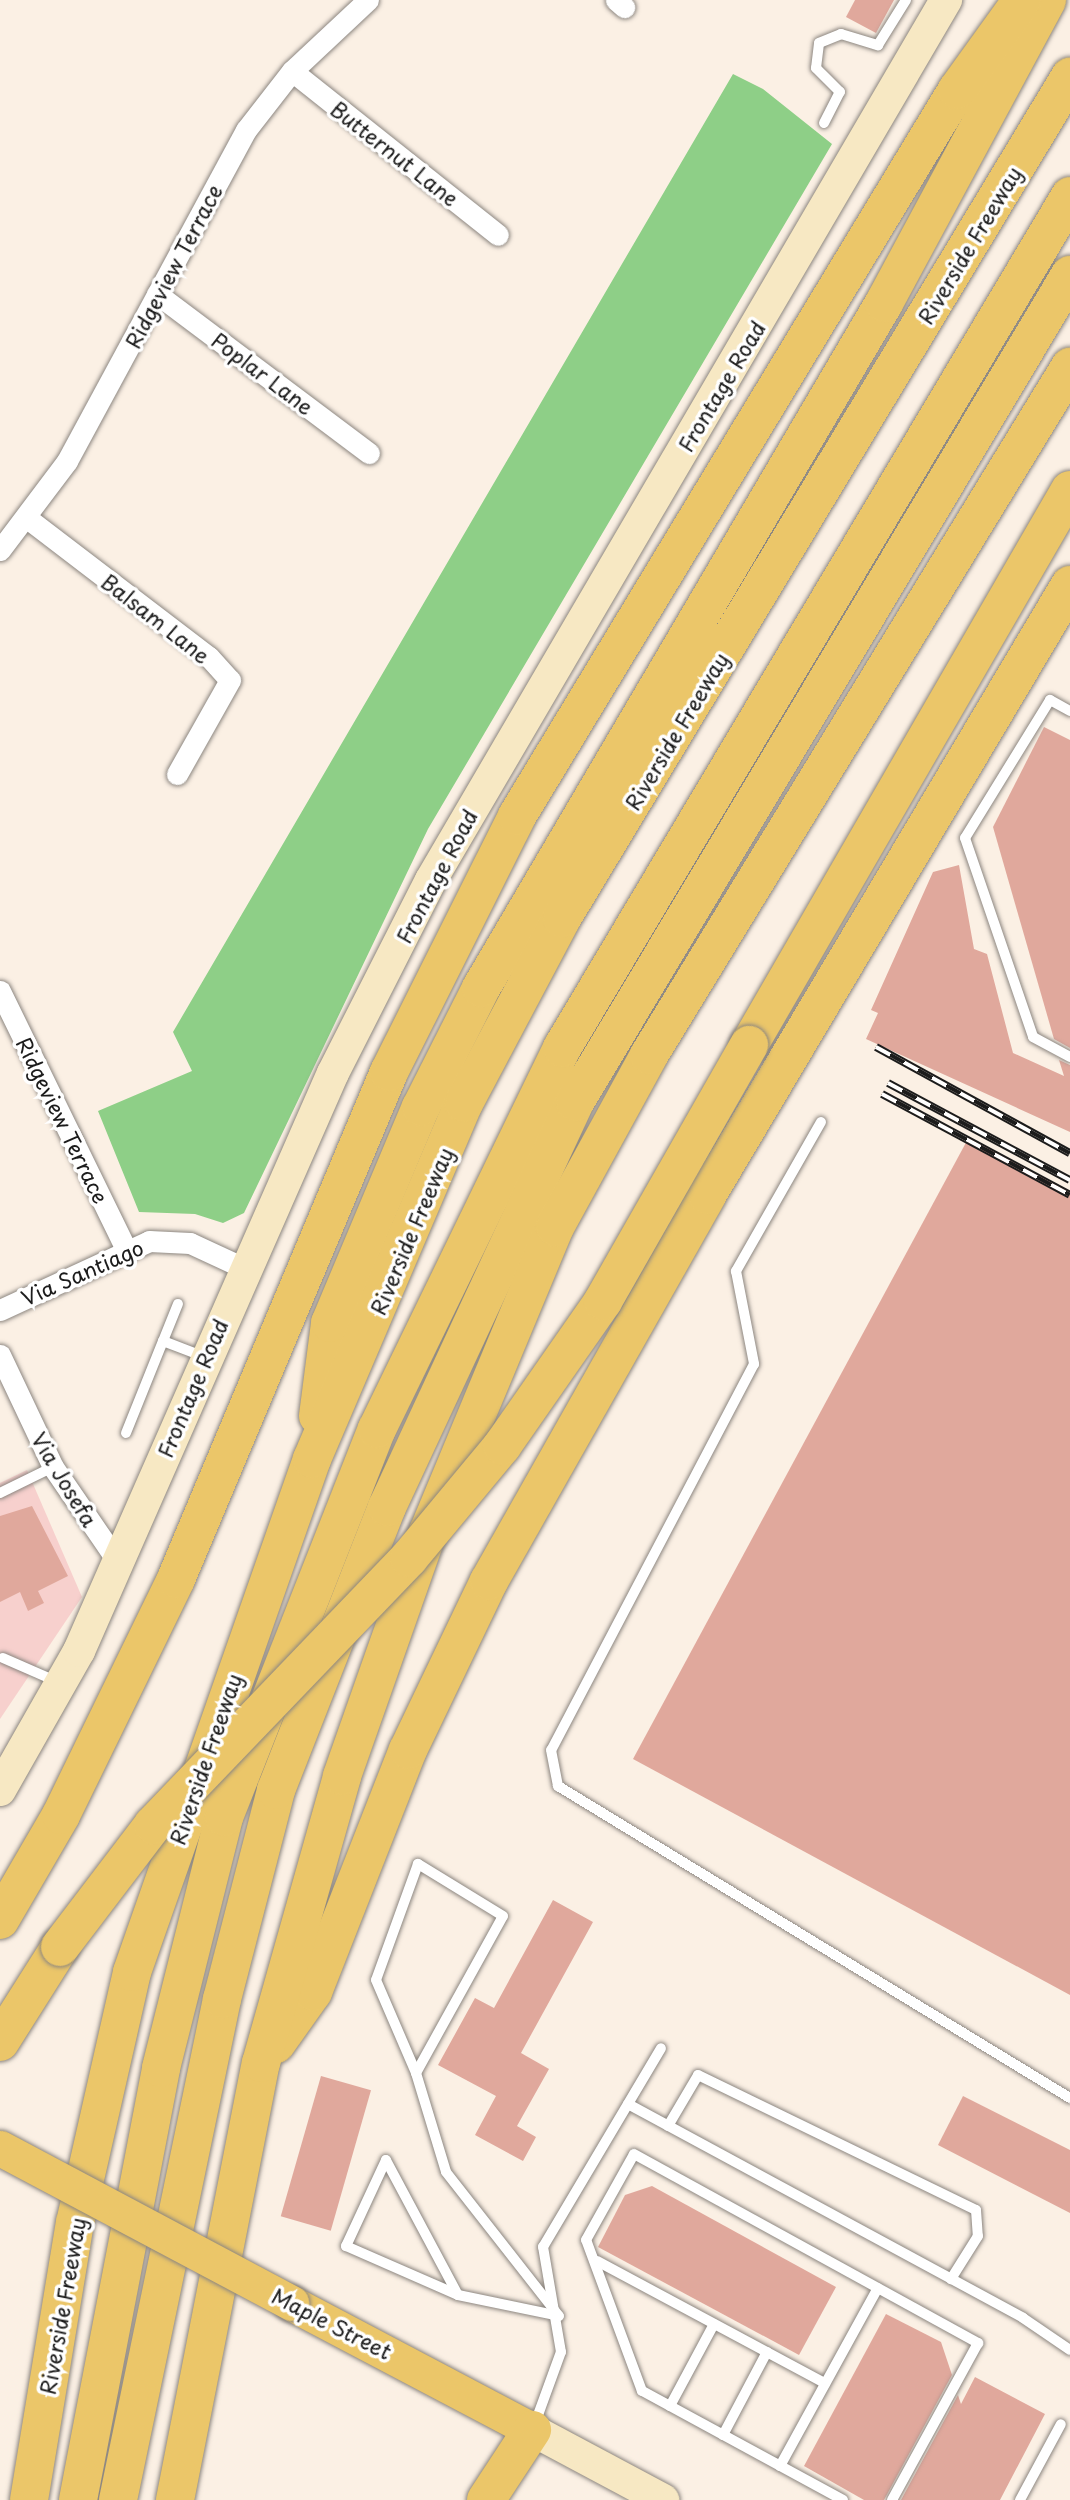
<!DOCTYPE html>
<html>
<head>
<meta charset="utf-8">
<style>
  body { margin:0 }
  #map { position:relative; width:1070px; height:2500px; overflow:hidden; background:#fbf0e4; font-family:"Playpen Sans",sans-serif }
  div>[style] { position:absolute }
  .built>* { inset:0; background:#f7d0cd }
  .green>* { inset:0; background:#8ecf87 }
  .building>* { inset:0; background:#e0a89c; transform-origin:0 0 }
  .roads { filter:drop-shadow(0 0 2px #8c8680) drop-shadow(0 0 2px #8c8680) }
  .lane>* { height:10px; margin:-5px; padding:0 5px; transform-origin:5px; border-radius:5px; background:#fff }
  .street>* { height:21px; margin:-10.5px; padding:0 10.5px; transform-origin:10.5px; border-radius:10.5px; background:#fff }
  .secondary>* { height:32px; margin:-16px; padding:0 16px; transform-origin:16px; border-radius:16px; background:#f7e8c3 }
  .primary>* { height:35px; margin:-17.5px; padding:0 17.5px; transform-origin:17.5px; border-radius:17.5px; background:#ebc669 }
  .highway>* { height:38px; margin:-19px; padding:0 19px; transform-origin:19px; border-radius:19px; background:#ebc669 }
  .rail>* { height:8px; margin-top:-4px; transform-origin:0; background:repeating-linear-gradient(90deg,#fff 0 16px,#1c1c1c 0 32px); box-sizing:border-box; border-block:2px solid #1c1c1c }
  .bridges { filter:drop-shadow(0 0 2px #8c8680) drop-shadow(0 0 2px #8c8680) }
  .primary-bridge>* { height:35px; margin:-17.5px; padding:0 17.5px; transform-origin:17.5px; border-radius:17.5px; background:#ebc669 }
  .highway-bridge>* { height:38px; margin:-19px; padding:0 19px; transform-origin:19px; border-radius:19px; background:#ebc669 }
  span { translate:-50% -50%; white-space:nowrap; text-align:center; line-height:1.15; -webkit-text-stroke:7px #fff; paint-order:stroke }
  .street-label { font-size:21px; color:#1c1c1c }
</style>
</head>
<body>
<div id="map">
  <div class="built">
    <i style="clip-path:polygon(27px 1470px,82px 1597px,0 1719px,0 1483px)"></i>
  </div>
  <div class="green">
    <i style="clip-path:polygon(733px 74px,763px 89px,832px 144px,428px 829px,244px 1213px,223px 1223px,195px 1214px,139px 1212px,98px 1111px,192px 1071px,173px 1032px)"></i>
  </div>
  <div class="building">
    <i style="clip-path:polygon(855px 0,894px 0,876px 33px,846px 17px)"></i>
    <i style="clip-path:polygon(1044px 727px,1070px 740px,1070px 1048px,1054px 1039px,993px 827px)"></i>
    <i style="clip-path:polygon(959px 865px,974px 949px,987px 954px,1013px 1053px,1064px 1076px,1059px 1060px,1070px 1065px,1070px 1132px,866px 1039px,878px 1013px,871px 1010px,933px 872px)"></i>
    <i style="clip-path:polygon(969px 1137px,1070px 1191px,1070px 1995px,633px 1759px)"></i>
    <i style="clip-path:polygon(32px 1506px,68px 1576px,38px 1591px,44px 1603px,28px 1611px,20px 1592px,0 1602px,0 1516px)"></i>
    <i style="clip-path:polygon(553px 1900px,593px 1922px,521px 2053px,549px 2069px,517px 2126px,536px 2137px,523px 2161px,475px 2135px,496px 2096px,438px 2065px,475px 1998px,494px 2008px)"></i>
    <i style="left:321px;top:2076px;width:52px;height:146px;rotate:16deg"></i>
    <i style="clip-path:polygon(963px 2096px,1070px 2150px,1070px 2213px,938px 2145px)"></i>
    <i style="clip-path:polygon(652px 2186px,836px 2287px,799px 2355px,598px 2247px,625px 2195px)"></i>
    <i style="clip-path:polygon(886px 2314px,941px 2342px,952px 2375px,884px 2500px,864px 2500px,804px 2466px)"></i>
    <i style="clip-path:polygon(975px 2377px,1045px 2414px,1000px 2500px,901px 2500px,958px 2395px,961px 2404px)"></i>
  </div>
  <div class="roads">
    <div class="lane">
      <i style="left:824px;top:123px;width:35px;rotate:-63deg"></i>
      <i style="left:840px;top:92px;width:34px;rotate:-135deg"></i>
      <i style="left:816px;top:68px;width:25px;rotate:-83deg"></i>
      <i style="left:819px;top:43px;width:24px;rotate:-22deg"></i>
      <i style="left:841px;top:34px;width:39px;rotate:17deg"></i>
      <i style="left:878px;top:45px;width:53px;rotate:-58.1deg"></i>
      <i style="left:1070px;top:711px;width:23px;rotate:-151deg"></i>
      <i style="left:1050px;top:700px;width:162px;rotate:121.6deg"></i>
      <i style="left:965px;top:838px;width:210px;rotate:71.1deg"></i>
      <i style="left:1033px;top:1037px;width:42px;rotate:28.4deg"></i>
      <i style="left:821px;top:1122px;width:172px;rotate:119.7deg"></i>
      <i style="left:736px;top:1271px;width:95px;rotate:79deg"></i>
      <i style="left:754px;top:1364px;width:436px;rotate:117.7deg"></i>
      <i style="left:551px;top:1750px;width:37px;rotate:79deg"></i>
      <i style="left:558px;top:1786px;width:600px;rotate:31.36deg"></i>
      <i style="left:163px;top:1341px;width:40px;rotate:-68deg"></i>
      <i style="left:126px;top:1433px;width:99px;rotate:-68.1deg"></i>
      <i style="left:163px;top:1341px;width:45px;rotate:20.9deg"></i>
      <i style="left:0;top:1493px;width:59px;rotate:-26.1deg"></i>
      <i style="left:3px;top:1658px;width:60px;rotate:23.6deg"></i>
      <i style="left:416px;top:2073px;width:179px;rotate:-61deg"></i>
      <i style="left:503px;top:1916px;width:100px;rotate:-148.5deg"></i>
      <i style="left:418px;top:1864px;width:123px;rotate:109.9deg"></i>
      <i style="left:376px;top:1980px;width:101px;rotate:66.7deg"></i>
      <i style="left:416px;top:2073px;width:103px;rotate:73.1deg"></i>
      <i style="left:446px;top:2172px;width:183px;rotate:51.9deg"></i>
      <i style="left:628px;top:2104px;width:449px;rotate:28.4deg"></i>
      <i style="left:1023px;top:2318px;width:57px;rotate:34.2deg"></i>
      <i style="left:668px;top:2126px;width:59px;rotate:-59.5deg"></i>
      <i style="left:698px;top:2075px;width:309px;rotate:25.9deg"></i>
      <i style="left:976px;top:2210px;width:26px;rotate:86deg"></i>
      <i style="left:978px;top:2236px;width:51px;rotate:122.1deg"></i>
      <i style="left:597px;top:2261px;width:259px;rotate:28.2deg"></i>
      <i style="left:458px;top:2295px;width:153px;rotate:-118.1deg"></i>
      <i style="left:386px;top:2160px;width:95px;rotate:114.9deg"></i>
      <i style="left:346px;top:2246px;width:122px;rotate:23.6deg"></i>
      <i style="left:458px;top:2295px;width:103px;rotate:11.7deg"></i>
      <i style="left:670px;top:2406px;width:93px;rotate:-61.8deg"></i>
      <i style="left:534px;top:2426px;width:79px;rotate:-70deg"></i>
      <i style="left:561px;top:2352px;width:107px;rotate:-99.7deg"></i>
      <i style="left:543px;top:2247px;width:231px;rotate:-59.3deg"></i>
      <i style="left:723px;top:2435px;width:94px;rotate:-62.1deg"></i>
      <i style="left:780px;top:2466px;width:203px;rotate:-61.2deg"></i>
      <i style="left:843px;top:2500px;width:229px;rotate:-151.5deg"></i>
      <i style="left:642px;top:2391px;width:161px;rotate:-110.3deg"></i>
      <i style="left:586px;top:2240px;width:98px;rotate:-60.8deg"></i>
      <i style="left:634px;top:2154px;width:393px;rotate:28.8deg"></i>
      <i style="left:978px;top:2343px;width:179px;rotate:118.7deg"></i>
      <i style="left:1020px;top:2500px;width:86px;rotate:-61.7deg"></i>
    </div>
    <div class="street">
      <i style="left:616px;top:0;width:11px;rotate:41deg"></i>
      <i style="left:292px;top:71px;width:263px;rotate:38.5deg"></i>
      <i style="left:157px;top:294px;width:265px;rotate:36.9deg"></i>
      <i style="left:27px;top:518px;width:229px;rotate:37.4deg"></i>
      <i style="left:209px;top:657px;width:31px;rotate:48deg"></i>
      <i style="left:230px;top:680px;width:108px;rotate:119.4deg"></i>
      <i style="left:0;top:550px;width:111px;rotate:-53deg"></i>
      <i style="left:67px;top:461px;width:376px;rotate:-61.6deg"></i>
      <i style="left:246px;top:130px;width:75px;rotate:-52.1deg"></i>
      <i style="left:292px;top:71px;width:104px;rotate:-43.1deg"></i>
      <i style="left:0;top:991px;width:287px;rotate:64deg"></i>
      <i style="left:0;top:1310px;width:164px;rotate:-24.8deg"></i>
      <i style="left:149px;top:1241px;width:41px;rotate:2.8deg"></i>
      <i style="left:190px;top:1243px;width:60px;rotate:24.8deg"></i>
      <i style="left:0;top:1355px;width:124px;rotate:64.7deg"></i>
      <i style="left:53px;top:1467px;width:115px;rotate:55.6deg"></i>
    </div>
    <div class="secondary">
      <i style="left:0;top:1790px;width:160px;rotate:-60.4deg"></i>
      <i style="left:79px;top:1651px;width:631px;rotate:-66.28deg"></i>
      <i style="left:333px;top:1073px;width:216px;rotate:-63.1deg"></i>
      <i style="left:431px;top:880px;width:1020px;rotate:-59.66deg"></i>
      <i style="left:532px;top:2430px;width:149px;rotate:28.1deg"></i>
    </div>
    <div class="primary">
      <i style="left:291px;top:2303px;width:272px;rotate:27.8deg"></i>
    </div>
    <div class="highway">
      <i style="left:749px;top:1045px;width:641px;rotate:-59.96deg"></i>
      <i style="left:318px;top:1416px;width:94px;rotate:-82.6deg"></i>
      <i style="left:330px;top:1323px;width:234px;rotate:-67.2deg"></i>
      <i style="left:421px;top:1107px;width:133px;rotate:-63.2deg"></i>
      <i style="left:481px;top:988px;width:795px;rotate:-59.53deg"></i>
      <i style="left:884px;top:303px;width:344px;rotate:-61.7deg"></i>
      <i style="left:0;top:1920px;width:121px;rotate:-59.8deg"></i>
      <i style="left:61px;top:1815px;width:263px;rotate:-64deg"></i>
      <i style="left:176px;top:1579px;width:550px;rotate:-67.21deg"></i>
      <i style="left:389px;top:1072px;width:286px;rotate:-63.4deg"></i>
      <i style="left:517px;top:816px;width:849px;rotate:-58.78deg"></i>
      <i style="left:957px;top:90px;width:111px;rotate:-54.2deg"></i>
      <i style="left:0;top:2042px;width:112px;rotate:-57.7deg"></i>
      <i style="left:276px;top:2044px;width:64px;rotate:-54.6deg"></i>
      <i style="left:313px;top:1992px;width:260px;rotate:-68.6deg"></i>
      <i style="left:408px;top:1750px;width:187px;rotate:-64.4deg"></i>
      <i style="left:489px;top:1581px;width:443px;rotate:-60.5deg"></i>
      <i style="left:707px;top:1195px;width:710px;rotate:-59.24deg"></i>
      <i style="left:29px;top:2500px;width:281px;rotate:-80.6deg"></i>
      <i style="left:75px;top:2223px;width:257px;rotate:-77.2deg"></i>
      <i style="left:132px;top:1972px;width:544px;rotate:-70.67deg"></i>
      <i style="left:312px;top:1459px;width:387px;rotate:-66.9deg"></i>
      <i style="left:464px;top:1103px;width:209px;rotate:-62.1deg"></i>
      <i style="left:562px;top:918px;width:983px;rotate:-58.87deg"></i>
      <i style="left:78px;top:2500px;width:440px;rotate:-79.1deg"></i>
      <i style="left:161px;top:2068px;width:259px;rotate:-75.9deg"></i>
      <i style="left:224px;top:1817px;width:417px;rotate:-68.5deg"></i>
      <i style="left:377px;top:1429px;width:424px;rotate:-64.1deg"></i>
      <i style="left:562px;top:1048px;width:992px;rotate:-59.19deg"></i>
      <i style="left:118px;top:2500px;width:512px;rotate:-78.27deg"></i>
      <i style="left:222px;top:1999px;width:216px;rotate:-75.5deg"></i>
      <i style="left:276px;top:1790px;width:304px;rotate:-68.6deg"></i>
      <i style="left:387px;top:1507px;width:447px;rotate:-65.1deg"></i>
      <i style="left:575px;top:1102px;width:964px;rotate:-59.1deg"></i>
      <i style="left:175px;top:2500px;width:445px;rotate:-78.9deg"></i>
      <i style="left:261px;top:2063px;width:298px;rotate:-74.2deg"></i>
      <i style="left:342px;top:1776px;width:259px;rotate:-70.6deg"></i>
      <i style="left:428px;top:1532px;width:330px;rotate:-67.4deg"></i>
      <i style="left:555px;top:1227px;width:196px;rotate:-61.3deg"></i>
      <i style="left:649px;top:1055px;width:807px;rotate:-58.54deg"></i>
      <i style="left:486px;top:2500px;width:84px;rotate:-56.7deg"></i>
    </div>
  </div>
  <div class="rail">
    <i style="left:876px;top:1047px;width:221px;rotate:28.7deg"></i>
    <i style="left:888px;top:1083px;width:206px;rotate:28.1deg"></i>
    <i style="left:882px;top:1094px;width:213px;rotate:28.2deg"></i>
  </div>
  <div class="bridges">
    <div class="primary-bridge">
      <i style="left:0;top:2148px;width:330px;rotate:28deg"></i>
    </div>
    <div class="highway-bridge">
      <i style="left:60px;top:1947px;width:153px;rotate:-52.7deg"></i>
      <i style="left:153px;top:1825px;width:370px;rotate:-46.2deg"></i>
      <i style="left:409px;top:1558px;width:146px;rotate:-50.3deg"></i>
      <i style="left:502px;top:1446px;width:177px;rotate:-55.1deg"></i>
      <i style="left:603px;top:1301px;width:295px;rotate:-60.3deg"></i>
    </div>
  </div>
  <div class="street-label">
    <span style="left:395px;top:153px;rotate:38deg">Butternut Lane</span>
    <span style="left:969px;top:245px;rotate:-59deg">Riverside Freeway</span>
    <span style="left:173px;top:266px;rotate:-62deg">Ridgeview Terrace</span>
    <span style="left:263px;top:373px;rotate:37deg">Poplar Lane</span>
    <span style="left:721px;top:386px;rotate:-59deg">Frontage Road</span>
    <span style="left:156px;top:618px;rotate:38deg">Balsam Lane</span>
    <span style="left:676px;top:731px;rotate:-59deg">Riverside Freeway</span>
    <span style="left:436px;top:876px;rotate:-62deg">Frontage Road</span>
    <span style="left:63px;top:1120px;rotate:64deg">Ridgeview Terrace</span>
    <span style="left:411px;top:1231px;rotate:-67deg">Riverside Freeway</span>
    <span style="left:82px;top:1272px;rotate:-24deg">Via Santiago</span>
    <span style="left:192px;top:1388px;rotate:-67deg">Frontage Road</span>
    <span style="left:65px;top:1479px;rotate:59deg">Via Josefa</span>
    <span style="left:205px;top:1759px;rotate:-71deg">Riverside Freeway</span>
    <span style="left:62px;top:2306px;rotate:-80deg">Riverside Freeway</span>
    <span style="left:332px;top:2323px;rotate:27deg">Maple Street</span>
  </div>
</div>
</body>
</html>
